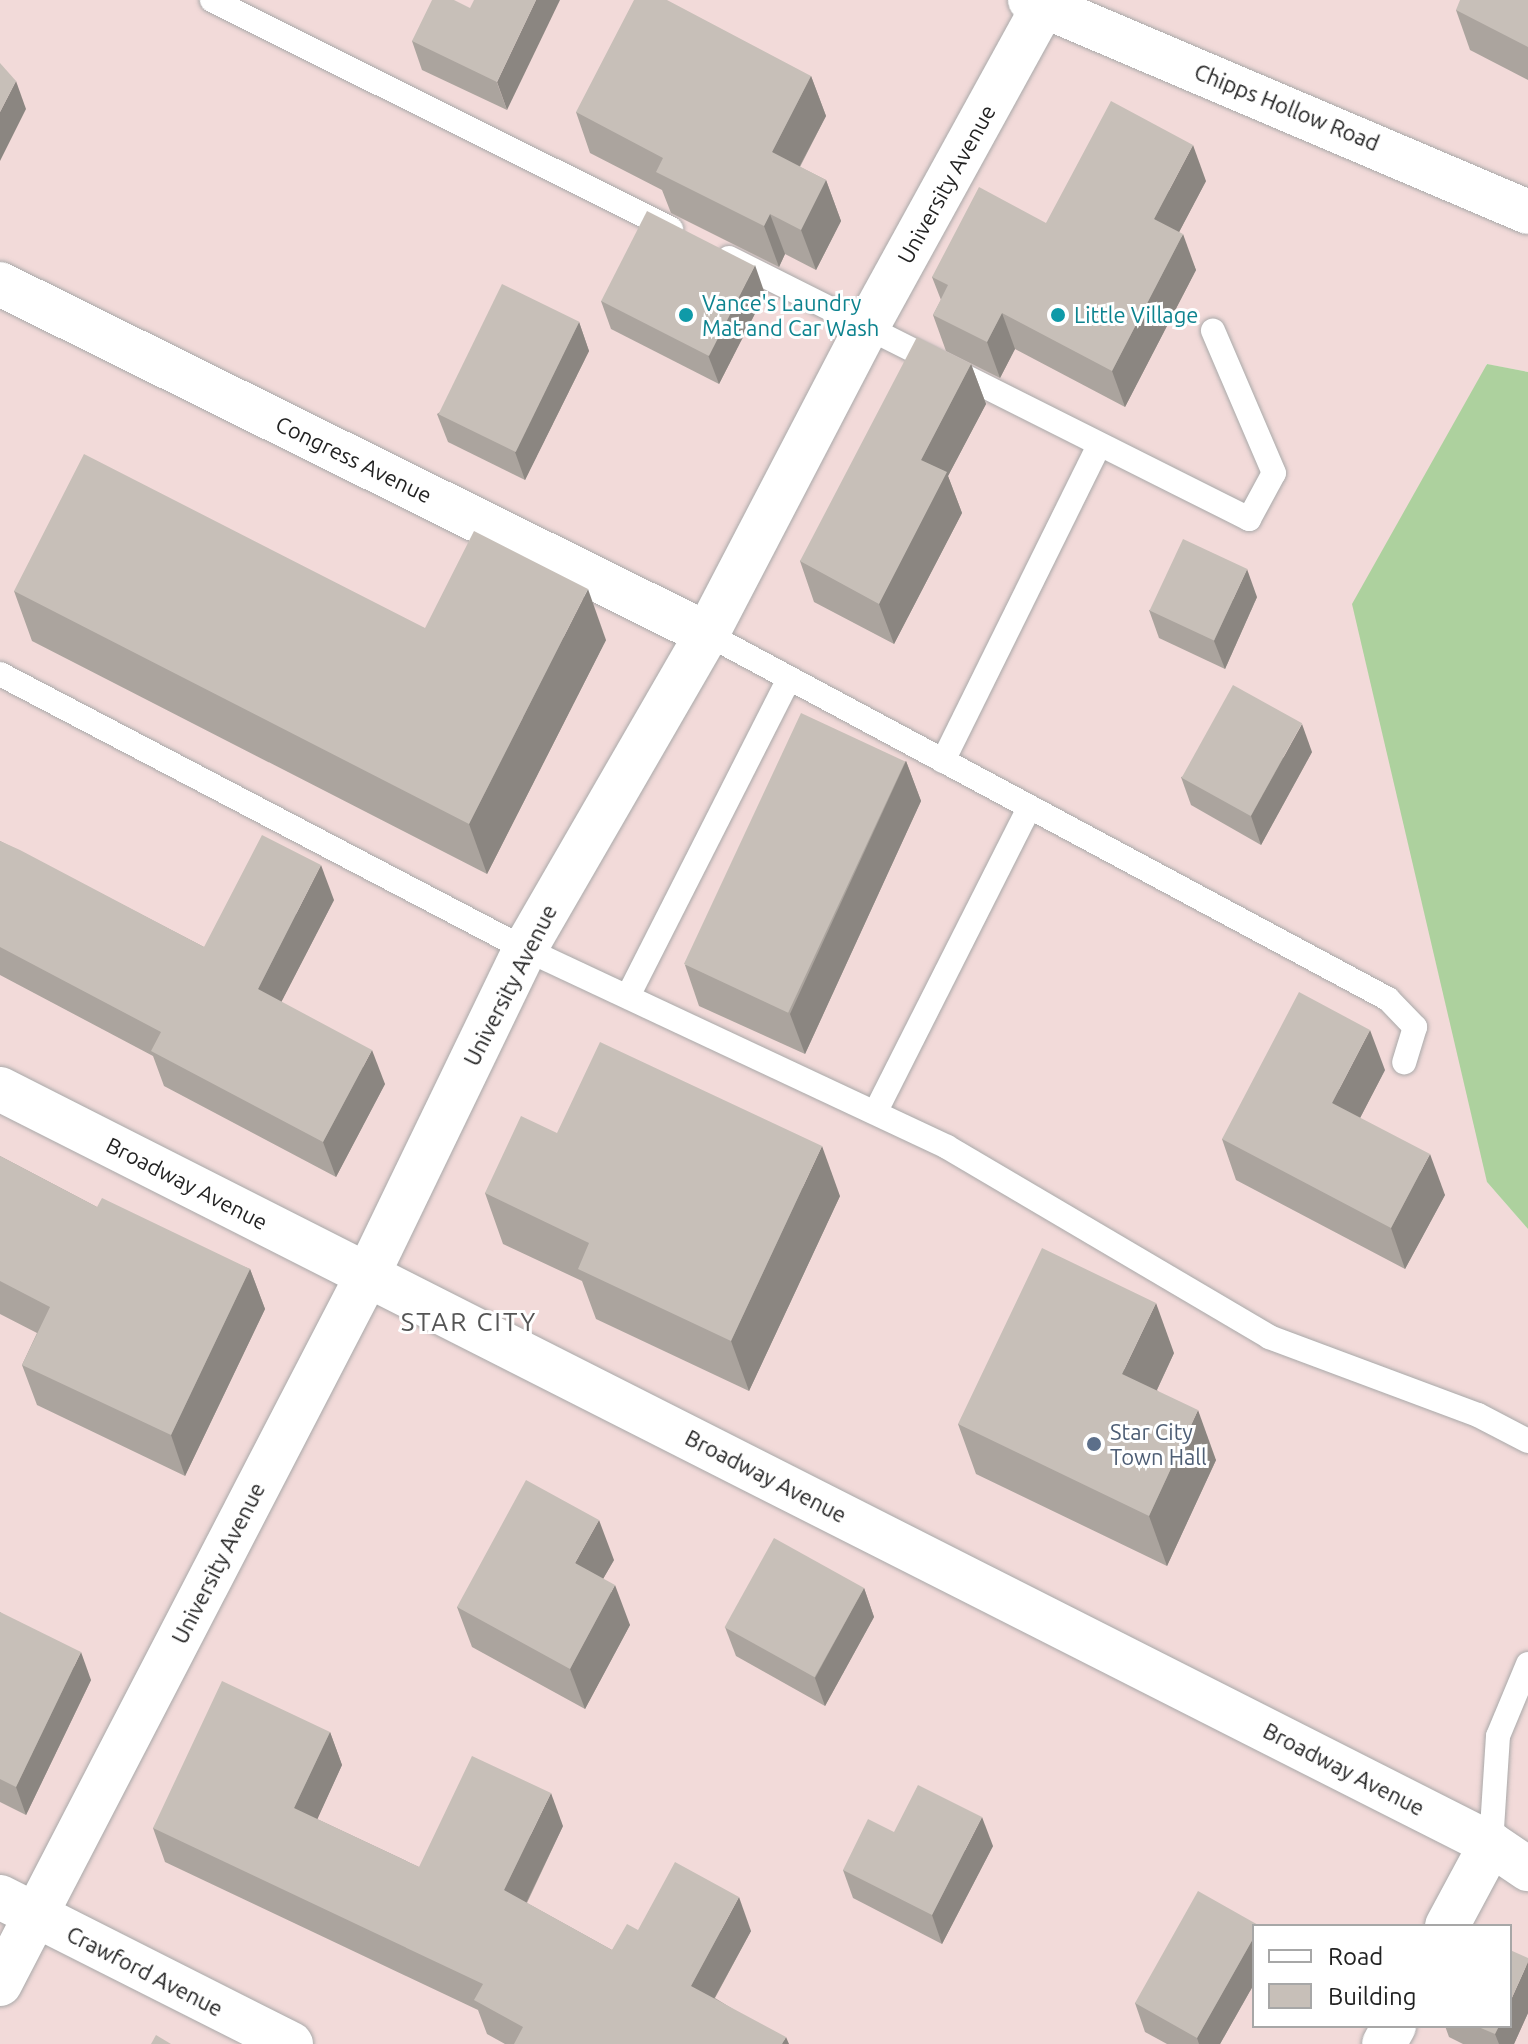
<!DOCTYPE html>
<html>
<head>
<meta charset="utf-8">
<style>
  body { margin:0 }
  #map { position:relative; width:1528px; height:2044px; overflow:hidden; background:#f2efe9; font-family:Ubuntu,sans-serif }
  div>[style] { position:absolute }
  .commercial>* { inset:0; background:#f2dad9 }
  .forest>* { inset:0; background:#add19e }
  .roads { filter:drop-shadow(0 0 2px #a9a9a9) drop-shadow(0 0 2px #a9a9a9) }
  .service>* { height:24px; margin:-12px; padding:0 12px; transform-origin:12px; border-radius:12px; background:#fff }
  .minor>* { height:44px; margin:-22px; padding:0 22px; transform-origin:22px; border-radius:22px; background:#fff }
  .tertiary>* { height:44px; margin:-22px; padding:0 22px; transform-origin:22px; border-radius:22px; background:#fff }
  .wall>* { inset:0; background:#aba49e }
  .shaded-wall>* { inset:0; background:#8b8681 }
  .building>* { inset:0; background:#c7bfb8; transform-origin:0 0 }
  .dots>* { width:22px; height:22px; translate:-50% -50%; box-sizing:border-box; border:4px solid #fff; border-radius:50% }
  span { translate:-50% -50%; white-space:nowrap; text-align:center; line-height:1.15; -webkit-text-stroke:6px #fff; paint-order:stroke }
  .street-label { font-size:22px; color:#222 }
  .culture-label { font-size:22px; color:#0d838f }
  .left { translate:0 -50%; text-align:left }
  .service-label { font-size:22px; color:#4e5e75 }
  .quarter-label { font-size:26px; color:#555; letter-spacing:2px }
  .legend { position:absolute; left:1252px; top:1924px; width:260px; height:104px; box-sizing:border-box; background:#fff; border:2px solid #a7a7a7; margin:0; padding:10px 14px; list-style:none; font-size:24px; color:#222 }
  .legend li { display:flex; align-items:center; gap:16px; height:40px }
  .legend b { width:40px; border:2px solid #a7a7a7 }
</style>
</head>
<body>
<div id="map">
  <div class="commercial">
    <i style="clip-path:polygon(evenodd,0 0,1528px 0,1528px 372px,1486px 364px,1487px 1182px,1528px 1229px,1528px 2044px,0 2044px,0 0,1254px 1926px,1510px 1926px,1510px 2026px,1254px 2026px,1254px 1926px)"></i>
  </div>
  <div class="forest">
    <i style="clip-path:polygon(1487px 364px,1528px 372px,1528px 1229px,1487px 1182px,1352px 604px)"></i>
  </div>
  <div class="roads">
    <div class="service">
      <i style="left:212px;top:0;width:513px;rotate:26.52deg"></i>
      <i style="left:729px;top:258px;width:582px;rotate:26.65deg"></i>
      <i style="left:1249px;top:519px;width:52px;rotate:-61.5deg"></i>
      <i style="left:1274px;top:473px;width:155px;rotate:-113.2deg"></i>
      <i style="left:707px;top:634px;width:773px;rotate:28.19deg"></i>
      <i style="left:1388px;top:999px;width:39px;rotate:46deg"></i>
      <i style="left:1415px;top:1027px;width:37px;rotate:107deg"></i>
      <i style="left:0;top:674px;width:593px;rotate:27.65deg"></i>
      <i style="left:525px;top:949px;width:466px;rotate:25.1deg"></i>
      <i style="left:947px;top:1147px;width:374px;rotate:30.5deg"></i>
      <i style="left:1269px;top:1337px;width:223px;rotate:20.5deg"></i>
      <i style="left:1478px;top:1415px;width:56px;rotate:27.5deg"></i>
      <i style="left:943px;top:761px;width:352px;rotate:-63.7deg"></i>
      <i style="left:628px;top:996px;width:356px;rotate:-63.1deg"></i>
      <i style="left:876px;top:1111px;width:339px;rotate:-63.2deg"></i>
      <i style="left:1491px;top:1844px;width:108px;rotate:-86.3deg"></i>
      <i style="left:1498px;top:1736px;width:78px;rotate:-67.4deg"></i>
    </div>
    <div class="minor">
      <i style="left:1030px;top:0;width:541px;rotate:23.06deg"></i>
      <i style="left:0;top:284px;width:789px;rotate:26.34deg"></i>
      <i style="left:0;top:1089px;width:1671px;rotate:26.86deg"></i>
      <i style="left:1491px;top:1844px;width:45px;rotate:34deg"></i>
      <i style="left:0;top:1897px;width:326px;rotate:26.8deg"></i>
      <i style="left:1447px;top:1926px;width:93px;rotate:-61.8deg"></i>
      <i style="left:1384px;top:2044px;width:21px;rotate:-61deg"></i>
    </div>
    <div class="tertiary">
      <i style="left:0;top:1984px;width:800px;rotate:-62.6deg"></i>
      <i style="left:368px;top:1274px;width:361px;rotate:-64.2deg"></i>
      <i style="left:525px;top:949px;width:364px;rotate:-60deg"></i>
      <i style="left:707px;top:634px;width:346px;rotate:-62.5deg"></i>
      <i style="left:867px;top:327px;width:373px;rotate:-61.2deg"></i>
    </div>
  </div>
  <div class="wall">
    <i style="clip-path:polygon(1528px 0,1528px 80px,1470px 50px,1456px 10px)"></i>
    <i style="clip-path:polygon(470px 8px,507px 110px,422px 70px,412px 41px)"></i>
    <i style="clip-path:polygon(811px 76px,826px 116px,800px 167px,826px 180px,841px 221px,816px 270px,785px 254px,779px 267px,671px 213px,662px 190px,590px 153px,576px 112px)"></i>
    <i style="clip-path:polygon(1206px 181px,1179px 232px,1196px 270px,1125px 407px,1015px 349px,1000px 378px,946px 351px,933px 315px,941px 300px,932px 277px,1046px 223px)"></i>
    <i style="clip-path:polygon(765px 294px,719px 384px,611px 329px,601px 301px)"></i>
    <i style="clip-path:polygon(579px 322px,589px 351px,525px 480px,448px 442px,437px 414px)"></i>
    <i style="clip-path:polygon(971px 364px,986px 404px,948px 476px,962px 513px,894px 644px,814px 602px,800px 561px)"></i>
    <i style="clip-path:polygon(14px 591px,425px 628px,606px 640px,487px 874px,32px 641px)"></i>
    <i style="clip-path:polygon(1257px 597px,1225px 669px,1159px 638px,1149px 610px)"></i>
    <i style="clip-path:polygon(1312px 752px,1261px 845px,1191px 805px,1181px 777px)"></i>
    <i style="clip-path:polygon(906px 761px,921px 801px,805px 1054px,699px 1006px,685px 965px)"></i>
    <i style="clip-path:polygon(0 841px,204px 947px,334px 900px,281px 1002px,385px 1084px,336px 1177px,164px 1086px,153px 1056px,0 975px)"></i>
    <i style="clip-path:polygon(1385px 1070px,1360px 1118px,1445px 1195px,1405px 1269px,1236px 1180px,1222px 1139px)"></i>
    <i style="clip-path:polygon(557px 1133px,840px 1196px,749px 1391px,596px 1319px,582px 1281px,503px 1244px,485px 1193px)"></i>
    <i style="clip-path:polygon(0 1156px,97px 1207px,250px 1269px,265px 1309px,185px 1476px,37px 1405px,22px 1365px,37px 1333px,0 1314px)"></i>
    <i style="clip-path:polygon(1174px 1353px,1157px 1390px,1216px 1460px,1167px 1566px,976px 1474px,958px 1424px)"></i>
    <i style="clip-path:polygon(614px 1560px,603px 1579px,630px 1625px,585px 1709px,472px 1647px,457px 1607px)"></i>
    <i style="clip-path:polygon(864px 1588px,874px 1617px,825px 1706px,736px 1656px,725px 1627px)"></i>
    <i style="clip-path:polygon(0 1612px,91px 1680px,26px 1815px,0 1802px)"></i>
    <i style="clip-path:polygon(330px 1732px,342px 1765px,317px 1819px,419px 1867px,563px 1826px,527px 1903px,612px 1950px,638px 1930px,751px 1931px,715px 1998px,789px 2044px,505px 2044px,487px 2034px,478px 2010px,165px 1862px,153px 1828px)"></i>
    <i style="clip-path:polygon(993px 1846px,942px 1944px,853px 1898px,843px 1870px)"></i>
    <i style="clip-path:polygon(1254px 1926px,1254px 1984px,1220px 2044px,1167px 2044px,1145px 2032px,1135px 2003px)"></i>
    <i style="clip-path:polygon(1528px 1958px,1528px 2013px,1514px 2044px,1463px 2044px,1449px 2037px,1445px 2026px,1510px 2026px)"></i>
  </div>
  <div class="shaded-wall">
    <i style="clip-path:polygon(536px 0,560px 0,507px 110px,497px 82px)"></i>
    <i style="clip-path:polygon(811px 76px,826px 116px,786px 192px,772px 152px)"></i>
    <i style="clip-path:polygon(16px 81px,26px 109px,0 161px,0 112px)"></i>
    <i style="clip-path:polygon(1193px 145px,1206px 181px,1167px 255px,1154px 219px)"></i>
    <i style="clip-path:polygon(826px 180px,841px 221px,816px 270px,801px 230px)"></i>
    <i style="clip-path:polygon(770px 214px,785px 254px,779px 267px,764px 226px)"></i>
    <i style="clip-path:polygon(1183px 234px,1196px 270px,1125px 407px,1112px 371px)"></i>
    <i style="clip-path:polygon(755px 265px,765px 294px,719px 384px,708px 355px)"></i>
    <i style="clip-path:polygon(1002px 313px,1015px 349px,1000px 378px,987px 342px)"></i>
    <i style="clip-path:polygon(579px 322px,589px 351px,525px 480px,515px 452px)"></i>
    <i style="clip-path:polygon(971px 364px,986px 404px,948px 476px,962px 513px,894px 644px,879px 604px,921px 460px)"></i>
    <i style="clip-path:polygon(1247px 569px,1257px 597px,1225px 669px,1214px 641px)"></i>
    <i style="clip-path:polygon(588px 589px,606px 640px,487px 874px,469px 824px)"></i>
    <i style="clip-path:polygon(1302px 724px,1312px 752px,1261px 845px,1251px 816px)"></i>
    <i style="clip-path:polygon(906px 761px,921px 801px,805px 1054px,790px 1014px)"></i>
    <i style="clip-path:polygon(321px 865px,334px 900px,270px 1024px,258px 989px)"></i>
    <i style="clip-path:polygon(1370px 1030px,1385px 1070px,1347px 1143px,1332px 1103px)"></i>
    <i style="clip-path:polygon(372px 1050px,385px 1084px,336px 1177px,323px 1142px)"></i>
    <i style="clip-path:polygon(822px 1146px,840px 1196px,749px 1391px,731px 1341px)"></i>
    <i style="clip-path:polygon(1430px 1154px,1445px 1195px,1405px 1269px,1391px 1228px)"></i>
    <i style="clip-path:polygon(250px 1269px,265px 1309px,185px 1476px,171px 1435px)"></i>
    <i style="clip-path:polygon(1156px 1303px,1174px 1353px,1141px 1424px,1122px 1374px)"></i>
    <i style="clip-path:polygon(1198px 1410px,1216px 1460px,1167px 1566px,1149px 1516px)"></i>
    <i style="clip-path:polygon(599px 1520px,614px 1560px,589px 1603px,575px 1563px)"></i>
    <i style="clip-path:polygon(615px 1585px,630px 1625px,585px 1709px,570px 1669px)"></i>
    <i style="clip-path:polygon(864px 1588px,874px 1617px,825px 1706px,815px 1678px)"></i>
    <i style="clip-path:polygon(81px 1652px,91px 1680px,26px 1815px,16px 1787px)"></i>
    <i style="clip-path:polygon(330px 1732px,342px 1765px,307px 1842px,294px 1808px)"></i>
    <i style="clip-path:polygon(551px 1793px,563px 1826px,516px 1924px,504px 1890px)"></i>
    <i style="clip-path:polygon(982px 1817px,993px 1846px,942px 1944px,932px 1915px)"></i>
    <i style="clip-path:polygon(739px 1897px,751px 1931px,703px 2019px,691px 1986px)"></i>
    <i style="clip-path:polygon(1254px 1937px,1254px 1984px,1220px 2044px,1199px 2044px,1197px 2038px)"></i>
    <i style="clip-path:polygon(1528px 1962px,1528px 2013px,1514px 2044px,1499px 2044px,1495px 2034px,1499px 2026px,1510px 2026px,1510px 2002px)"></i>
    <i style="clip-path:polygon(786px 2037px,789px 2044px,782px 2044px)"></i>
  </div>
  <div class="building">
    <i style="clip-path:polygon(432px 0,454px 0,470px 8px,474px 0,536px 0,497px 82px,412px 41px)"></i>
    <i style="clip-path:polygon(634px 0,667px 0,811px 76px,772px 152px,826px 180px,801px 230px,770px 214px,764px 226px,656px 172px,663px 158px,576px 112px)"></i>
    <i style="clip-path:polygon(1460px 0,1528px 0,1528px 47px,1456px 10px)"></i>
    <i style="clip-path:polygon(0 63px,16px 81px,0 112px)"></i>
    <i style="clip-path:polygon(1111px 101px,1193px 145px,1154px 219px,1183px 234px,1112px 371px,1002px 313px,987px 342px,933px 315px,948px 285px,932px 277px,979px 187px,1046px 223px)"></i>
    <i style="left:647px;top:211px;width:121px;height:101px;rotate:27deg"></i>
    <i style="left:502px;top:284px;width:86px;height:145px;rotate:26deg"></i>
    <i style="clip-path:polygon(917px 337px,971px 364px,921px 460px,947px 472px,879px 604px,800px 561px)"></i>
    <i style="clip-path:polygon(84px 454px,425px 628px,474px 531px,588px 589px,469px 824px,14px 591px)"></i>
    <i style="left:1183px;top:539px;width:71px;height:79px;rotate:25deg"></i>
    <i style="left:1233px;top:685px;width:79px;height:106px;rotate:29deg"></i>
    <i style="left:801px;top:713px;width:115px;height:277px;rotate:25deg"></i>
    <i style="clip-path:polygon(262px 835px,321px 865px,258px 989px,372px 1050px,323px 1142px,151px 1051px,161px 1032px,0 947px,0 841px,20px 850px,204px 947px)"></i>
    <i style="clip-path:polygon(1299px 992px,1370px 1030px,1332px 1103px,1430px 1154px,1391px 1228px,1222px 1139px)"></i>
    <i style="clip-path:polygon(600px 1042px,822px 1146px,731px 1341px,578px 1269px,589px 1243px,485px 1193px,521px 1116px,557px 1133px)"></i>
    <i style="clip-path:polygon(0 1156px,97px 1207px,102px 1198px,250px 1269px,171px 1435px,22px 1365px,50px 1307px,0 1281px)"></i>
    <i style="clip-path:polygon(1042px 1248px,1156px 1303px,1122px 1374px,1198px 1410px,1149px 1516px,958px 1424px)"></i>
    <i style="clip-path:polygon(526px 1480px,599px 1520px,575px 1563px,615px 1585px,570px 1669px,457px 1607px)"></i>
    <i style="left:774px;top:1538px;width:103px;height:102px;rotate:29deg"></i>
    <i style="clip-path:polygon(0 1612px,81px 1652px,16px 1787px,0 1779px)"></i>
    <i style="clip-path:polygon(222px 1681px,330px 1732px,294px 1808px,419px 1867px,472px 1756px,551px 1793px,504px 1890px,612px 1950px,627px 1924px,638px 1930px,675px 1862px,739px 1897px,691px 1986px,786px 2037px,782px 2044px,514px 2044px,523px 2027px,474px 2000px,483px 1984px,153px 1828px)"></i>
    <i style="clip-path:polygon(918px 1785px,982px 1817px,932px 1915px,843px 1870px,868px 1819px,894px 1832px)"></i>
    <i style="clip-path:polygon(1198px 1891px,1260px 1926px,1254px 1926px,1254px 1937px,1197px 2038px,1135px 2003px)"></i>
    <i style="clip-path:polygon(1510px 1950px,1528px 1958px,1528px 1962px,1510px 2002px)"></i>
    <i style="clip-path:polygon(1476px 2026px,1499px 2026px,1495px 2034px)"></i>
    <i style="clip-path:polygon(156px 2035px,171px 2044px,151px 2044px)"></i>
  </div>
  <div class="dots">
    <i style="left:686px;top:315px;background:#0f9aa8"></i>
    <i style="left:1058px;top:315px;background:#0f9aa8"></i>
    <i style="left:1094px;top:1444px;background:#5c6f8a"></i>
  </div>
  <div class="street-label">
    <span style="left:1287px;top:107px;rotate:22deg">Chipps Hollow Road</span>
    <span style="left:946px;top:184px;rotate:-61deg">University Avenue</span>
    <span style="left:354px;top:459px;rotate:26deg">Congress Avenue</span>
    <span style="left:510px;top:985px;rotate:-63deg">University Avenue</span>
    <span style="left:187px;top:1183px;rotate:27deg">Broadway Avenue</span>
    <span style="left:766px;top:1476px;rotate:27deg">Broadway Avenue</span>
    <span style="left:218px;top:1563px;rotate:-63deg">University Avenue</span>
    <span style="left:1344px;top:1769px;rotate:27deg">Broadway Avenue</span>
    <span style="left:145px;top:1971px;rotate:27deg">Crawford Avenue</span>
  </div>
  <div class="culture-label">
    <span class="left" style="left:702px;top:315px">Vance's Laundry<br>Mat and Car Wash</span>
    <span class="left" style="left:1074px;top:315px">Little Village</span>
  </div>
  <div class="service-label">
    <span class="left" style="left:1110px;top:1444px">Star City<br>Town Hall</span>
  </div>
  <div class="quarter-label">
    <span style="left:469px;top:1322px">STAR CITY</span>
  </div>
  <ul class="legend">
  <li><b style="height:10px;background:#fff"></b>Road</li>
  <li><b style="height:22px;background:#c7bfb8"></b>Building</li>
  </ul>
</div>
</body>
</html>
